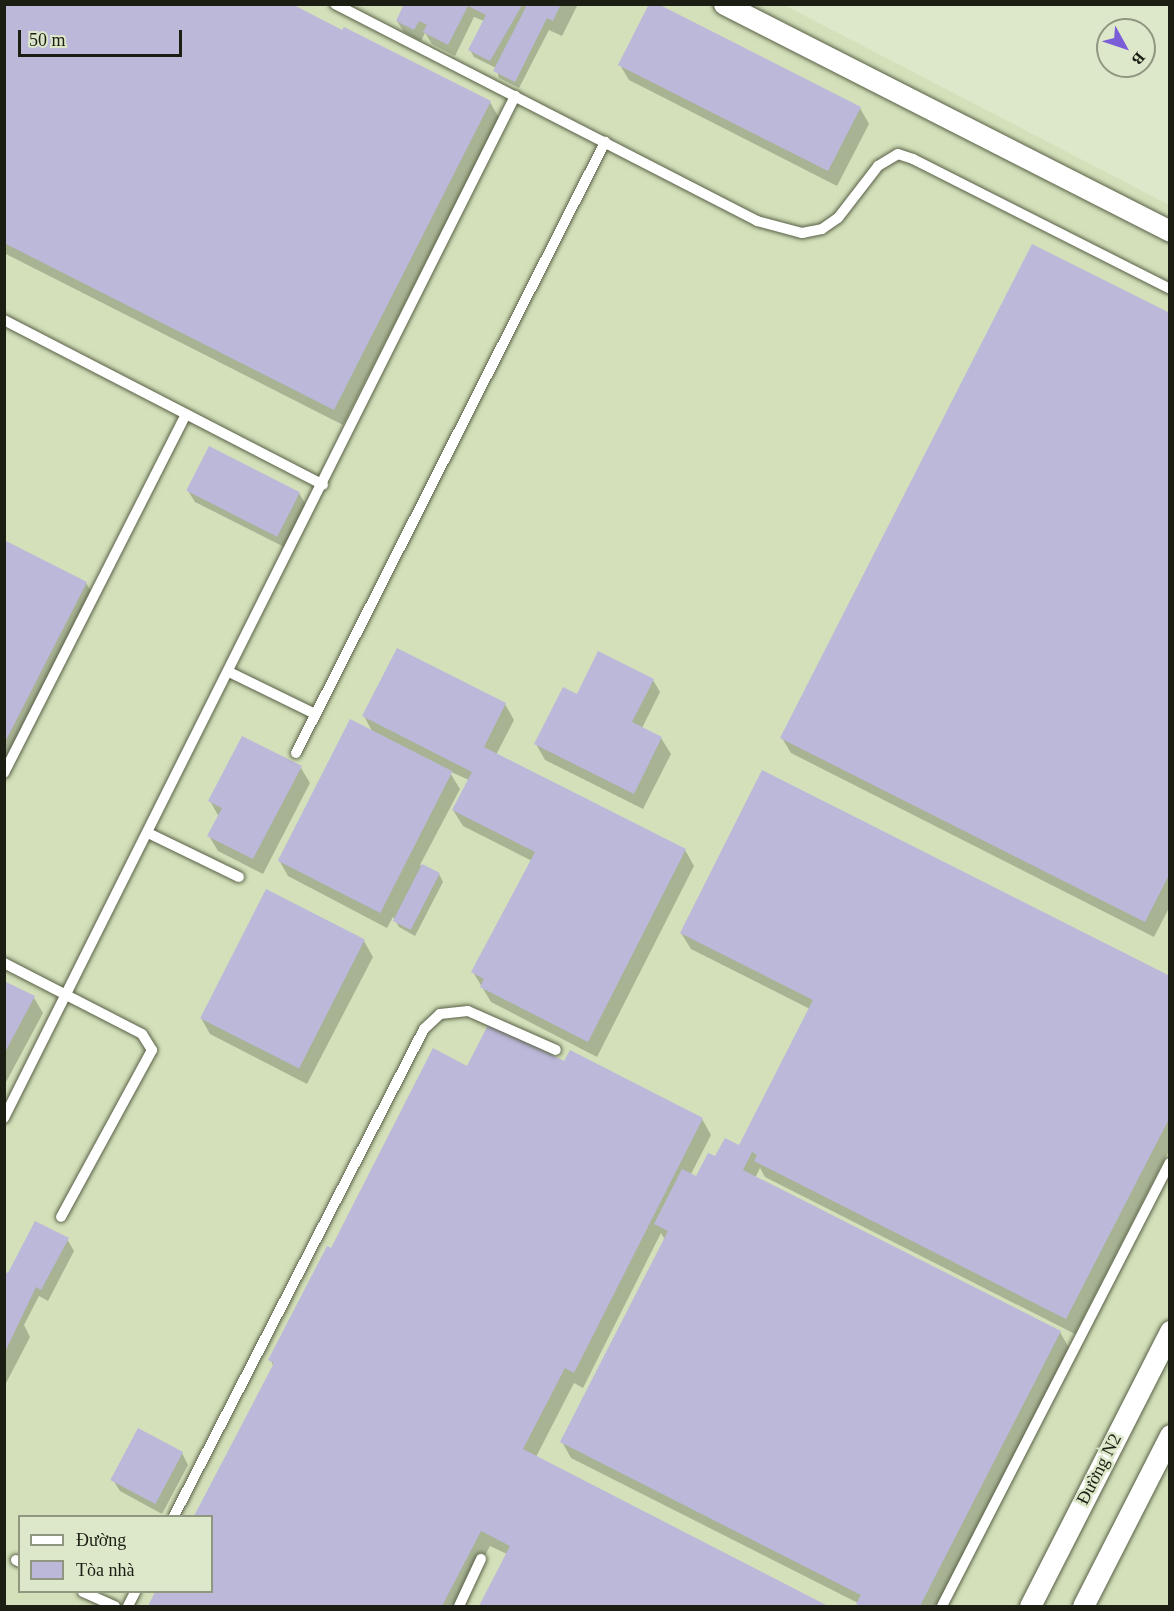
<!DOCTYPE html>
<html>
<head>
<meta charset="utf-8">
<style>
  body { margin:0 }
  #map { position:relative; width:1174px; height:1611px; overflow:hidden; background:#dde7c9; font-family:Georgia,serif }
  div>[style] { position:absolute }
  .built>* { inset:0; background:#d3e0ba }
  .shadow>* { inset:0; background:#0003 }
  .building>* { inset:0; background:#bbb8da; transform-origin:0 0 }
  .roads { filter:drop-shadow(0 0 2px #586046) drop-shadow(0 0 2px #586046) }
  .lane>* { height:10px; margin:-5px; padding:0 5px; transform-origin:5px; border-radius:5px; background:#fff }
  .street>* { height:21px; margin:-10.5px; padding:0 10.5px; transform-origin:10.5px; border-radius:10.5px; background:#fff }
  span { translate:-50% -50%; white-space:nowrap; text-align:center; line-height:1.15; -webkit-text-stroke:5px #dde7c9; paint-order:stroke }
  .street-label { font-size:18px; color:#1b1e13 }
  .frame { position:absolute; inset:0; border:6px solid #1b1e13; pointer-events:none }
  .legend { position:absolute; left:18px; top:1515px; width:195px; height:78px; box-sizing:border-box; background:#dde7c9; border:2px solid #8f9780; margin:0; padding:8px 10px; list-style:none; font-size:18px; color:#1b1e13 }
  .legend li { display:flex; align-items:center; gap:12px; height:30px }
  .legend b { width:30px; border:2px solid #8f9780 }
  .north { position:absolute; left:1096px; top:18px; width:60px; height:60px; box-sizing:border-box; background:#dde7c9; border:2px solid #8f9780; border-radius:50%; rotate:130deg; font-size:16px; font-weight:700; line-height:24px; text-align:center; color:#1b1e13 }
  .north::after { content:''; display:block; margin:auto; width:21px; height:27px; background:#7a5ed8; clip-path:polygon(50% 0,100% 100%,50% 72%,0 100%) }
  .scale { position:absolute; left:18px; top:30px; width:164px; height:27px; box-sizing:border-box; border:3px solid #1b1e13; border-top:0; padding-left:8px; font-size:18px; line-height:21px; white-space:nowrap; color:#1b1e13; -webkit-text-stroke:4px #dde7c9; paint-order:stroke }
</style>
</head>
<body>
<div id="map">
  <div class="built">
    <i style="clip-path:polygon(evenodd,5px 5px,784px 5px,1169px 205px,1169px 1606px,5px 1606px,5px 5px,20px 1516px,212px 1516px,212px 1592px,20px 1592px,20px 1516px)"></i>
  </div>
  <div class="shadow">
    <i style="clip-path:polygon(4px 4px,490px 102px,499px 118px,343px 425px,4px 253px)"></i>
    <i style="clip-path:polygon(405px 4px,578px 4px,562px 36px,549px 30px,519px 88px,499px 78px,496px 68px,474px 57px,470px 50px,484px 21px,474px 17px,455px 56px,432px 44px,425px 33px,421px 41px,404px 32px,397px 21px)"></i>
    <i style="clip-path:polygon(620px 65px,860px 108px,869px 124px,837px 186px,629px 80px)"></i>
    <i style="clip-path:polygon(1170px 315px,1170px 906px,1154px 937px,791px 753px,782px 738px)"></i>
    <i style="clip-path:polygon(188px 491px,299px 493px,306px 505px,284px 547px,195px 502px)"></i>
    <i style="clip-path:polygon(4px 542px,86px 583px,96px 599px,4px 777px)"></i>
    <i style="clip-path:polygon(653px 680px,660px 692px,642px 728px,661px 738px,671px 754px,643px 809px,545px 760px,536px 744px,577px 695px)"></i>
    <i style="clip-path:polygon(505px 704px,514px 720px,496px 755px,685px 850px,694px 866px,597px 1057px,491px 1002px,473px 972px,532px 861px,463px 826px,453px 810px,469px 780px,449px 771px,460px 789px,420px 865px,439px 874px,443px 882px,415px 936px,399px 927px,393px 917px,387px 928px,288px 876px,279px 860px,373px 733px,364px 716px)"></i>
    <i style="clip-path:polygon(301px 768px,310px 783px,263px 874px,218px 851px,209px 836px,219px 817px,210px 801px)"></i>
    <i style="clip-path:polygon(681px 933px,1170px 978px,1170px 1149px,1075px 1334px,765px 1177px,760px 1168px,755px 1178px,1060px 1332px,1069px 1348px,937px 1606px,859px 1606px,858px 1603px,571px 1458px,562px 1442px,665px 1240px,661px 1233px,583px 1388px,574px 1383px,536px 1457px,825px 1606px,480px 1606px,507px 1554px,490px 1546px,459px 1606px,149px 1606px,157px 1592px,212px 1592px,212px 1516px,196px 1516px,274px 1367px,270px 1359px,331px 1250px,468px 1068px,565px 1063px,702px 1119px,711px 1135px,691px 1174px,697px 1178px,716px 1158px,739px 1147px,810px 1009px,691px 949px)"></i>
    <i style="clip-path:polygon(364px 941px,373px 957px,307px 1084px,210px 1034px,201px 1018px)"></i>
    <i style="clip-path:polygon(4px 982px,34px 998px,43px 1013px,4px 1086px)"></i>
    <i style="clip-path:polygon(67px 1239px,74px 1251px,48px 1301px,39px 1296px,24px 1325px,30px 1337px,4px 1387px,4px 1273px,11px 1276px)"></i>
    <i style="clip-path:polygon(182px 1453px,188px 1465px,162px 1514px,120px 1491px,113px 1480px)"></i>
  </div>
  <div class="building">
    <i style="clip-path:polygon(4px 4px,292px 4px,342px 30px,344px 27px,491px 101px,334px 410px,4px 243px)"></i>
    <i style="clip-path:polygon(404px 4px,561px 4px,553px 21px,547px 18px,515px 82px,493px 71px,526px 7px,522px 5px,490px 61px,468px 50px,486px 15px,468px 6px,448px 45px,423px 32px,427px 25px,419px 21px,414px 30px,396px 21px)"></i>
    <i style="clip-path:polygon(649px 4px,658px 4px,861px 107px,828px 171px,618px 65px)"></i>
    <i style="clip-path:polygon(1032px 244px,1170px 313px,1170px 873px,1145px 922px,780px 738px)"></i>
    <i style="left:209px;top:446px;width:102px;height:50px;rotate:27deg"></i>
    <i style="clip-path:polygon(4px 540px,87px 582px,4px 744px)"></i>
    <i style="clip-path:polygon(397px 648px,506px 703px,484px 747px,686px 849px,588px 1042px,480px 987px,484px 979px,471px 972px,535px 852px,452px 810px,472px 772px,362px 716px)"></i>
    <i style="clip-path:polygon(598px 651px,654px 679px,632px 722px,662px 737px,634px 794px,534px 744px,563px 687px,577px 694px)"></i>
    <i style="left:350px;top:719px;width:115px;height:159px;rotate:27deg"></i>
    <i style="clip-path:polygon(242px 736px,302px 766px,253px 859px,207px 836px,222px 808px,208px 801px)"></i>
    <i style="clip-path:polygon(762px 770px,1170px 976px,1170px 1117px,1066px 1319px,754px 1161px,757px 1155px,752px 1152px,743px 1170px,1061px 1331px,920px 1606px,860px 1606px,856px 1604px,861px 1595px,560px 1442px,668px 1231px,654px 1224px,682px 1169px,696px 1176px,708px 1153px,715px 1156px,725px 1138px,739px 1145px,813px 1000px,680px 933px)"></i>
    <i style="left:422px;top:864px;width:20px;height:64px;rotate:27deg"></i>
    <i style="left:266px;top:889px;width:111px;height:145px;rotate:27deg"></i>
    <i style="clip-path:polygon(4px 981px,35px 996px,4px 1054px)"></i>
    <i style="clip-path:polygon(489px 1023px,564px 1061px,570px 1050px,703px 1118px,574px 1373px,565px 1368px,523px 1449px,828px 1606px,479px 1606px,510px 1546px,481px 1531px,442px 1606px,148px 1606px,155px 1592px,212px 1592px,212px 1516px,194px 1516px,274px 1363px,268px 1360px,327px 1246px,331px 1248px,433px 1048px,467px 1066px)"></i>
    <i style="clip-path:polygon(35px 1221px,69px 1238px,41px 1290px,36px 1287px,4px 1354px,4px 1271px,8px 1273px)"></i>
    <i style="left:138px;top:1428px;width:51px;height:59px;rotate:28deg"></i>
  </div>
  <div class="roads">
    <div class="lane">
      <i style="left:335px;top:4px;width:475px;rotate:27.2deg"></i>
      <i style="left:757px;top:221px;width:47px;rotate:14.9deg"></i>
      <i style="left:802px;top:233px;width:20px;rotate:-11deg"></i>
      <i style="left:822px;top:229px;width:19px;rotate:-35deg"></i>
      <i style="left:838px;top:218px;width:66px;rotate:-52.4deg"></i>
      <i style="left:878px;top:166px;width:23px;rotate:-31deg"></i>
      <i style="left:898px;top:154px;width:16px;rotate:18deg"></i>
      <i style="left:913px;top:159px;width:288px;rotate:26.8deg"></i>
      <i style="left:4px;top:320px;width:359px;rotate:27.3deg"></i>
      <i style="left:229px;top:672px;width:96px;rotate:26deg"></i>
      <i style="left:296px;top:753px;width:685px;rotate:-63.17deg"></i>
      <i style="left:4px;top:773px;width:402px;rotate:-63.1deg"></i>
      <i style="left:148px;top:833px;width:101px;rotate:25.8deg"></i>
      <i style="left:4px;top:963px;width:155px;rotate:27.2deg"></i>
      <i style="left:142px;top:1034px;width:19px;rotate:58deg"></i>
      <i style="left:152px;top:1050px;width:190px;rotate:118.6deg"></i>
      <i style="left:4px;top:1118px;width:1143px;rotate:-63.43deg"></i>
      <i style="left:174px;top:1516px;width:547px;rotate:-62.83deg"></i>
      <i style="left:424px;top:1029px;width:22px;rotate:-43deg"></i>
      <i style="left:440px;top:1014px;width:28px;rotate:-6deg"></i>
      <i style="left:468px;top:1011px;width:96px;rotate:23.9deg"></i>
      <i style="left:16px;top:1560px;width:4px;rotate:27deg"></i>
      <i style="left:83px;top:1592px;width:35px;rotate:24deg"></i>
      <i style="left:128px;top:1606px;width:16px;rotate:-63deg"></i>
      <i style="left:459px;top:1606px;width:52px;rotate:-64.9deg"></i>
      <i style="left:942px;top:1606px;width:498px;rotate:-62.8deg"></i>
    </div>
    <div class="street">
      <i style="left:724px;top:4px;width:500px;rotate:26.97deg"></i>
      <i style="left:1030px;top:1606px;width:309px;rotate:-63deg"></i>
      <i style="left:1083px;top:1606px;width:192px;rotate:-63deg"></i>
    </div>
  </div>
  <div class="street-label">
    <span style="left:1099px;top:1469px;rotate:-63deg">Đường N2</span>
  </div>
  <div class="frame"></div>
  <ul class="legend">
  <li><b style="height:8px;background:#fff"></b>Đường</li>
  <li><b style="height:16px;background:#bbb8da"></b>Tòa nhà</li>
  </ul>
  <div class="north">B</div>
  <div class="scale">50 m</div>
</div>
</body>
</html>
